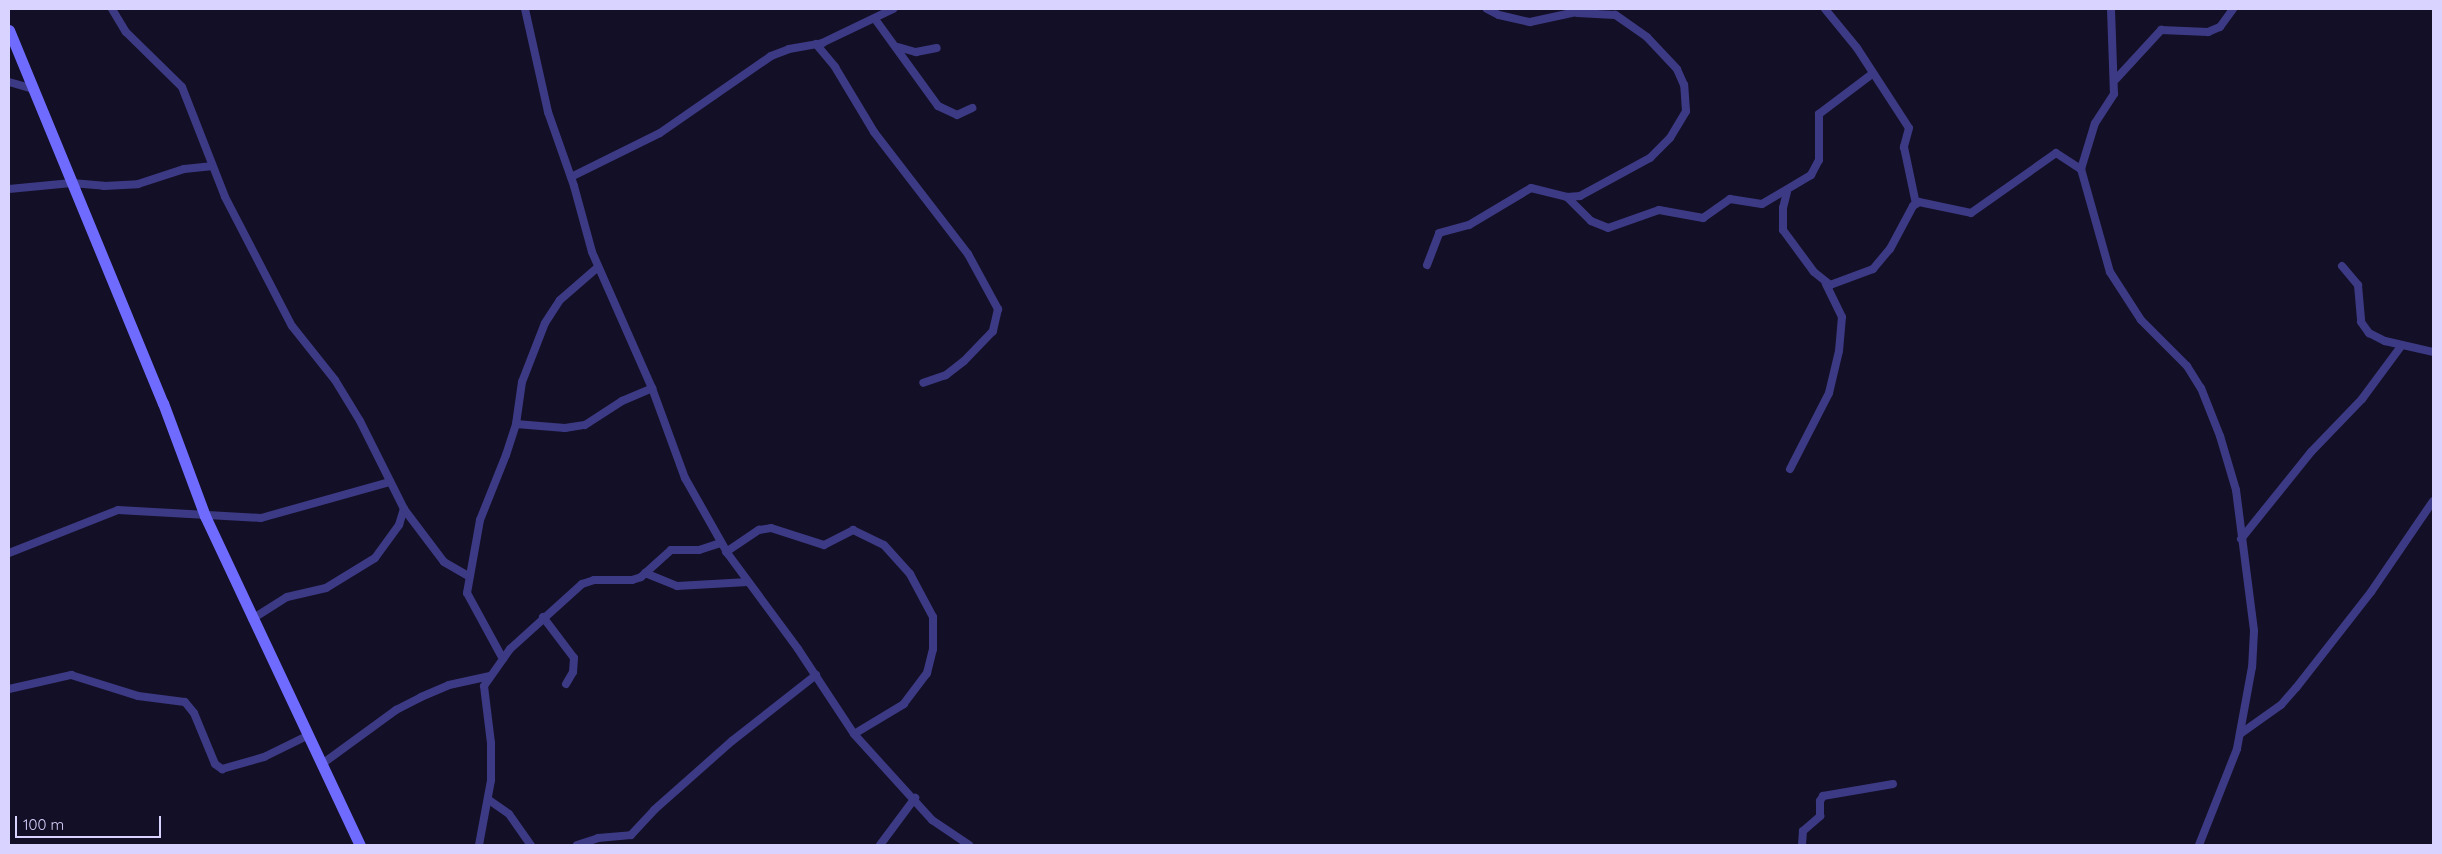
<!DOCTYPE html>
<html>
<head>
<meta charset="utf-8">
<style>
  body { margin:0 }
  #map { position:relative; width:2442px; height:854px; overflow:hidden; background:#130f26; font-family:Quicksand,sans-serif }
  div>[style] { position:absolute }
  .street>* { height:8px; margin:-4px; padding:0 4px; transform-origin:4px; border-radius:4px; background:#3d3a85 }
  .secondary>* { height:11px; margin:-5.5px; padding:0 5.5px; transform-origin:5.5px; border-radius:5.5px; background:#6f6bff }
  span { translate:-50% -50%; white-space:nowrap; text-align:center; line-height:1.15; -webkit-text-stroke:4px #130f26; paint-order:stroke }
  .frame { position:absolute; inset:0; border:10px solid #d9d4ff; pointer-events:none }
  .scale { position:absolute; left:15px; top:816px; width:146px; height:22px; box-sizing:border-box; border:2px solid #d9d4ff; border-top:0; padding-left:6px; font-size:15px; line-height:18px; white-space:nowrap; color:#d9d4ff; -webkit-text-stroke:4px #130f26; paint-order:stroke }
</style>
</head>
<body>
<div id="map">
  <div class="street">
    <i style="left:112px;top:9px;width:27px;rotate:59deg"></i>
    <i style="left:126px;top:32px;width:78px;rotate:44.5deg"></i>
    <i style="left:182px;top:87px;width:118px;rotate:68.6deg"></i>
    <i style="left:225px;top:197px;width:145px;rotate:62.6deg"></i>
    <i style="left:292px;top:326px;width:69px;rotate:51.5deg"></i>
    <i style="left:335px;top:380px;width:48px;rotate:58.6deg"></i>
    <i style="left:360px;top:421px;width:98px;rotate:63.4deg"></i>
    <i style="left:404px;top:509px;width:66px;rotate:53deg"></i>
    <i style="left:444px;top:562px;width:28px;rotate:30deg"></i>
    <i style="left:525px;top:9px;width:106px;rotate:77.4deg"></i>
    <i style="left:548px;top:112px;width:78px;rotate:70.6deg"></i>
    <i style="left:574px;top:186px;width:68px;rotate:74.7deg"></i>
    <i style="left:592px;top:252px;width:149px;rotate:66.2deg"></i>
    <i style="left:652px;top:388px;width:96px;rotate:69.9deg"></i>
    <i style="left:685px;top:478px;width:87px;rotate:60.5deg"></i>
    <i style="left:728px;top:554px;width:118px;rotate:53.6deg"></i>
    <i style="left:798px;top:649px;width:102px;rotate:56.6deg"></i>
    <i style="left:854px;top:734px;width:116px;rotate:47.8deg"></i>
    <i style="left:932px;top:820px;width:45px;rotate:34deg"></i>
    <i style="left:1487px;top:9px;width:13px;rotate:27deg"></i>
    <i style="left:1499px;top:15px;width:32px;rotate:13deg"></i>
    <i style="left:1530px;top:22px;width:52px;rotate:-12.2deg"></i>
    <i style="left:1825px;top:9px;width:50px;rotate:50.6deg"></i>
    <i style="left:1857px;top:48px;width:95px;rotate:57deg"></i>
    <i style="left:1909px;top:128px;width:20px;rotate:105deg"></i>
    <i style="left:1904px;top:147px;width:58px;rotate:78.1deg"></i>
    <i style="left:2111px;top:9px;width:85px;rotate:88deg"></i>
    <i style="left:2114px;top:94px;width:35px;rotate:123deg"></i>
    <i style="left:2095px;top:123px;width:48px;rotate:106.9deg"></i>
    <i style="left:2081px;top:169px;width:107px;rotate:74.3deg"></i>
    <i style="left:2110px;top:272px;width:57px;rotate:57.1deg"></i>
    <i style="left:2141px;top:320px;width:65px;rotate:45deg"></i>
    <i style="left:2187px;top:366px;width:26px;rotate:58deg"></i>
    <i style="left:2201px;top:388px;width:52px;rotate:68.4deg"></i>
    <i style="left:2220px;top:436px;width:56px;rotate:73.5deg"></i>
    <i style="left:2236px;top:490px;width:142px;rotate:82.7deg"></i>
    <i style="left:2254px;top:631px;width:36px;rotate:93deg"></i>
    <i style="left:2252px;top:667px;width:83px;rotate:100.4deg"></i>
    <i style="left:2237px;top:749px;width:103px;rotate:111.6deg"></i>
    <i style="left:875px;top:19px;width:107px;rotate:54.1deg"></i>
    <i style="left:938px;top:106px;width:21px;rotate:25deg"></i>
    <i style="left:957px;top:115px;width:17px;rotate:-25deg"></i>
    <i style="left:816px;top:44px;width:30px;rotate:50deg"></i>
    <i style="left:835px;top:67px;width:76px;rotate:59deg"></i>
    <i style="left:874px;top:132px;width:154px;rotate:52.4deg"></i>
    <i style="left:968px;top:254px;width:63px;rotate:61.4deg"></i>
    <i style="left:998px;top:309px;width:23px;rotate:103deg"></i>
    <i style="left:993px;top:331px;width:42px;rotate:134deg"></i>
    <i style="left:964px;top:361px;width:23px;rotate:142deg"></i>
    <i style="left:946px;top:375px;width:24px;rotate:161deg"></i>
    <i style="left:898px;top:47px;width:19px;rotate:16deg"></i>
    <i style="left:916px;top:52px;width:21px;rotate:-11deg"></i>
    <i style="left:2116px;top:79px;width:67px;rotate:-47.4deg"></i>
    <i style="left:2161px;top:30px;width:47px;rotate:2.4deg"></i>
    <i style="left:2208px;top:32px;width:13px;rotate:-23deg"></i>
    <i style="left:2220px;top:27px;width:22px;rotate:-54deg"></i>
    <i style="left:9px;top:82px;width:26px;rotate:16deg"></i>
    <i style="left:571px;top:177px;width:99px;rotate:-26.3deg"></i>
    <i style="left:660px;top:133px;width:135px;rotate:-34.7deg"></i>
    <i style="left:771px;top:56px;width:19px;rotate:-21deg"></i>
    <i style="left:789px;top:49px;width:34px;rotate:-10deg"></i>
    <i style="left:822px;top:43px;width:79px;rotate:-25.6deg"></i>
    <i style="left:9px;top:189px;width:63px;rotate:-5.4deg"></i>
    <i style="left:72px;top:183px;width:32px;rotate:5deg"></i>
    <i style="left:104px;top:186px;width:34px;rotate:-3deg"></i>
    <i style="left:138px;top:184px;width:48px;rotate:-18.1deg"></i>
    <i style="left:184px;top:169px;width:27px;rotate:-6deg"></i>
    <i style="left:1787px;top:192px;width:16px;rotate:104deg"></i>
    <i style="left:1783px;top:208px;width:22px;rotate:90deg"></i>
    <i style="left:1783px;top:230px;width:52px;rotate:53.6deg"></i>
    <i style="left:1814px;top:272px;width:21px;rotate:39deg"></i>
    <i style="left:1830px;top:285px;width:46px;rotate:-20.4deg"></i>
    <i style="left:1873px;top:269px;width:26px;rotate:-50deg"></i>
    <i style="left:1890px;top:249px;width:49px;rotate:-61.9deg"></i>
    <i style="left:1913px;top:206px;width:7px;rotate:-34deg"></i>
    <i style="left:1919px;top:202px;width:53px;rotate:11.9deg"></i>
    <i style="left:1971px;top:213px;width:104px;rotate:-35.2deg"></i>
    <i style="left:2056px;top:153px;width:30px;rotate:33deg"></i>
    <i style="left:1567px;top:197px;width:34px;rotate:45deg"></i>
    <i style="left:1591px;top:221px;width:18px;rotate:22deg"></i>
    <i style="left:1608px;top:228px;width:54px;rotate:-19.4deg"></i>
    <i style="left:1659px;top:210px;width:45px;rotate:10.3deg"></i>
    <i style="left:1703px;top:218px;width:33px;rotate:-35deg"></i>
    <i style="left:1730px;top:199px;width:32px;rotate:9deg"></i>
    <i style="left:1762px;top:204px;width:57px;rotate:-30.6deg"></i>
    <i style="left:1811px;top:175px;width:17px;rotate:-62deg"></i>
    <i style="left:1819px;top:160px;width:46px;rotate:-90deg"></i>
    <i style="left:1819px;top:114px;width:66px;rotate:-37deg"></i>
    <i style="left:1427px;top:265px;width:34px;rotate:-69deg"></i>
    <i style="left:1439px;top:233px;width:31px;rotate:-15deg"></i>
    <i style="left:1469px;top:225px;width:72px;rotate:-30.8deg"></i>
    <i style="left:1531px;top:188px;width:37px;rotate:14deg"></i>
    <i style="left:1567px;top:197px;width:13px;rotate:-4deg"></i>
    <i style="left:1580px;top:196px;width:80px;rotate:-28.5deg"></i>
    <i style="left:1650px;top:158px;width:28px;rotate:-45deg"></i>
    <i style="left:1670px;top:138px;width:31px;rotate:-59deg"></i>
    <i style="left:1686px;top:111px;width:26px;rotate:-94deg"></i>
    <i style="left:1684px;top:85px;width:17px;rotate:-114deg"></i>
    <i style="left:1677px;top:69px;width:44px;rotate:-133.2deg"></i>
    <i style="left:1647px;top:37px;width:39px;rotate:-145deg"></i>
    <i style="left:1615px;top:15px;width:38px;rotate:-177deg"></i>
    <i style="left:2342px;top:266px;width:25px;rotate:50deg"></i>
    <i style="left:2358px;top:285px;width:37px;rotate:85deg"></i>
    <i style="left:2361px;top:322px;width:14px;rotate:54deg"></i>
    <i style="left:2369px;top:333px;width:18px;rotate:27deg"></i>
    <i style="left:2385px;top:341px;width:49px;rotate:12.9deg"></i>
    <i style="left:516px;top:424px;width:49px;rotate:4.7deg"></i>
    <i style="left:565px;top:428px;width:20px;rotate:-9deg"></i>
    <i style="left:585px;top:425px;width:44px;rotate:-33deg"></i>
    <i style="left:622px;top:401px;width:33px;rotate:-23deg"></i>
    <i style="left:1790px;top:469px;width:85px;rotate:-62.8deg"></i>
    <i style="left:1829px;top:393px;width:43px;rotate:-76.6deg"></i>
    <i style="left:1839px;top:351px;width:34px;rotate:-85deg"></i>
    <i style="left:1842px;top:317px;width:37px;rotate:-116deg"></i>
    <i style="left:2241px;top:539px;width:112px;rotate:-51.2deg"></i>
    <i style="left:2311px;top:452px;width:74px;rotate:-46.1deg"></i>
    <i style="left:2362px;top:399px;width:67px;rotate:-53.5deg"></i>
    <i style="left:726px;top:552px;width:40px;rotate:-34deg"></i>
    <i style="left:759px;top:530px;width:12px;rotate:-9deg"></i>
    <i style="left:771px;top:528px;width:56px;rotate:17.8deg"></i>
    <i style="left:824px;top:545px;width:33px;rotate:-27deg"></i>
    <i style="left:853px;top:530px;width:34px;rotate:26deg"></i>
    <i style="left:884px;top:545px;width:39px;rotate:48deg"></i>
    <i style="left:910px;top:574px;width:49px;rotate:61.9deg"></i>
    <i style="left:933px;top:617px;width:32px;rotate:90deg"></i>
    <i style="left:933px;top:649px;width:25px;rotate:104deg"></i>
    <i style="left:927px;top:673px;width:39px;rotate:127deg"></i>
    <i style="left:904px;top:704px;width:58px;rotate:149deg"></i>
    <i style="left:9px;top:553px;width:117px;rotate:-21.5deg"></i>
    <i style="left:118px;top:510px;width:143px;rotate:3.2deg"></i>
    <i style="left:261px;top:518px;width:134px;rotate:-15.6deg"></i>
    <i style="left:645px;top:573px;width:35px;rotate:22deg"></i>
    <i style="left:677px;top:586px;width:71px;rotate:-3.2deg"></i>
    <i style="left:543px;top:617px;width:51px;rotate:52.9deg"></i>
    <i style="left:574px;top:658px;width:14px;rotate:94deg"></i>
    <i style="left:573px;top:672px;width:14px;rotate:120deg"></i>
    <i style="left:252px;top:619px;width:41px;rotate:-32.2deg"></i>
    <i style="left:287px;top:597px;width:40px;rotate:-13deg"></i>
    <i style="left:326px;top:588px;width:57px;rotate:-31.5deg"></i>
    <i style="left:375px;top:558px;width:41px;rotate:-54deg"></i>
    <i style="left:399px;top:525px;width:17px;rotate:-73deg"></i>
    <i style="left:503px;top:659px;width:75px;rotate:-118.6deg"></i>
    <i style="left:467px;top:593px;width:74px;rotate:-79.9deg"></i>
    <i style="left:480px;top:520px;width:70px;rotate:-68.2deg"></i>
    <i style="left:506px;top:455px;width:33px;rotate:-72deg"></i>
    <i style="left:516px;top:424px;width:42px;rotate:-81.9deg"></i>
    <i style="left:522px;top:382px;width:63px;rotate:-68.7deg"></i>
    <i style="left:545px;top:323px;width:27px;rotate:-57deg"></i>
    <i style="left:560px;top:300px;width:50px;rotate:-41deg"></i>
    <i style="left:9px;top:689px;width:64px;rotate:-12.7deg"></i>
    <i style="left:71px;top:675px;width:70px;rotate:17.4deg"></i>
    <i style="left:138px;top:696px;width:47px;rotate:7.3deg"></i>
    <i style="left:185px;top:702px;width:14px;rotate:51deg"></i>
    <i style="left:194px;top:713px;width:55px;rotate:67.6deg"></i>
    <i style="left:215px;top:764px;width:9px;rotate:36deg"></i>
    <i style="left:222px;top:769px;width:44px;rotate:-15.9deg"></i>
    <i style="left:264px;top:757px;width:50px;rotate:-26.1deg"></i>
    <i style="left:2240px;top:734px;width:50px;rotate:-35.3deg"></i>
    <i style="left:2281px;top:705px;width:23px;rotate:-49deg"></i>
    <i style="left:2296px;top:688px;width:122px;rotate:-52deg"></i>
    <i style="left:2371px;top:592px;width:110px;rotate:-55.7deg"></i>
    <i style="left:322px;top:764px;width:92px;rotate:-36.1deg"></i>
    <i style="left:396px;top:710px;width:28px;rotate:-27deg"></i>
    <i style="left:421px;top:697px;width:30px;rotate:-23deg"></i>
    <i style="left:449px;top:685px;width:42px;rotate:-12.4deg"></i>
    <i style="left:489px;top:800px;width:24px;rotate:35deg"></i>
    <i style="left:509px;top:814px;width:38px;rotate:55deg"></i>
    <i style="left:479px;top:845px;width:66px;rotate:-79.5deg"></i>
    <i style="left:491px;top:780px;width:37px;rotate:-90deg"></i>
    <i style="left:491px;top:743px;width:57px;rotate:-97deg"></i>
    <i style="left:484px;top:686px;width:45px;rotate:-54.9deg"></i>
    <i style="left:510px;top:649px;width:97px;rotate:-42.1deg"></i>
    <i style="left:582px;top:584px;width:13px;rotate:-18deg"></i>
    <i style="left:594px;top:580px;width:38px"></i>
    <i style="left:632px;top:580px;width:9px;rotate:-18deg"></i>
    <i style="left:641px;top:577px;width:40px;rotate:-42deg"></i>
    <i style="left:671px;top:550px;width:28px"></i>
    <i style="left:699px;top:550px;width:23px;rotate:-18deg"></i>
    <i style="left:577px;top:845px;width:22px;rotate:-18deg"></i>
    <i style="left:598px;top:838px;width:33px;rotate:-5deg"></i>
    <i style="left:631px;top:835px;width:34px;rotate:-47deg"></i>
    <i style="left:654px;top:810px;width:104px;rotate:-41.5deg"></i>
    <i style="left:732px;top:741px;width:107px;rotate:-38.2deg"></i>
    <i style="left:880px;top:845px;width:59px;rotate:-53.3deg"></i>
    <i style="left:1802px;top:845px;width:14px;rotate:-86deg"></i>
    <i style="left:1803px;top:831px;width:23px;rotate:-41deg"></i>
    <i style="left:1820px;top:816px;width:15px;rotate:-90deg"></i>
    <i style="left:1820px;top:801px;width:6px;rotate:-59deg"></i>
    <i style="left:1823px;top:796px;width:71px;rotate:-9.7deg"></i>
  </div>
  <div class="secondary">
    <i style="left:9px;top:30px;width:404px;rotate:67.6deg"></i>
    <i style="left:163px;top:403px;width:121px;rotate:69.6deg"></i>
    <i style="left:205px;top:516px;width:364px;rotate:64.8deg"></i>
  </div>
  <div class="frame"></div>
  <div class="scale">100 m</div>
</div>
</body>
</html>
